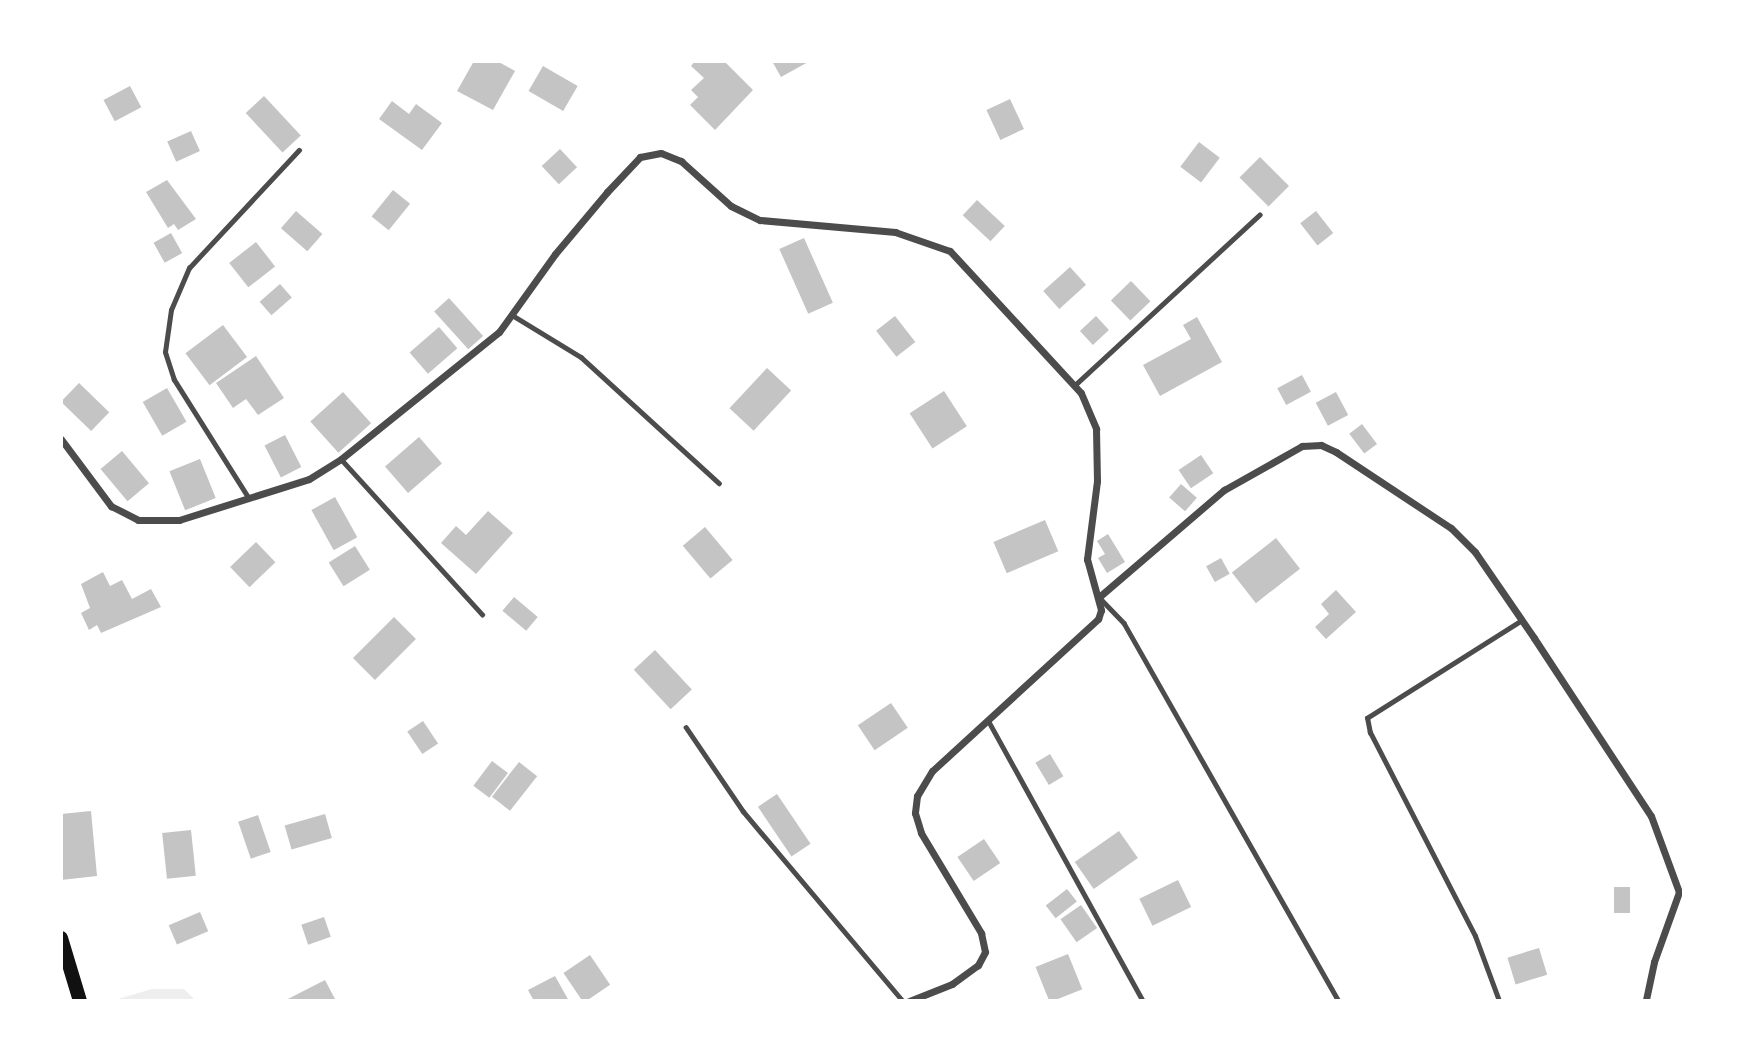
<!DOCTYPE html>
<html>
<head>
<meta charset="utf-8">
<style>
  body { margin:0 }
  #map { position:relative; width:1745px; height:1062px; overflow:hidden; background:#fff; font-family:Rubik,sans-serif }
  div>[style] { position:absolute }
  .green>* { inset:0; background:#eee }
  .building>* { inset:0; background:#c4c4c4; transform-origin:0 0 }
  .service>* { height:4.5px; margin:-2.25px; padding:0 2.25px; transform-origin:2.25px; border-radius:2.25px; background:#4c4c4c }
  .minor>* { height:7px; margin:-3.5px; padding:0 3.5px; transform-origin:3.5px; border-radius:3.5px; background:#4c4c4c }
  .primary>* { height:14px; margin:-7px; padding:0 7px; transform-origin:7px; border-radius:7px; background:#111 }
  span { translate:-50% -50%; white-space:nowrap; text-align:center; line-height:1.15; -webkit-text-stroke:7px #fff; paint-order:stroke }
  .frame { position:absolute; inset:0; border:63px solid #fff; pointer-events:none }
</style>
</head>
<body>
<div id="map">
  <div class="green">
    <i style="clip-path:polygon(152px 989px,184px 989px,196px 1001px,111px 1001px)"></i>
  </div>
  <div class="building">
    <i style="clip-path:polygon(474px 61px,497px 61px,515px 71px,493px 110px,457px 91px)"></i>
    <i style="clip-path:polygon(695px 61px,724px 61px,753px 90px,715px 130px,690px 105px,698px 97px,691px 90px,704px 78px,691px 66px)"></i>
    <i style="clip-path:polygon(772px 61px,810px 61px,781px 77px)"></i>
    <i style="left:543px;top:66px;width:40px;height:29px;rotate:30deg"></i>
    <i style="left:130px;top:86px;width:24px;height:30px;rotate:62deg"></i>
    <i style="left:264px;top:96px;width:54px;height:25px;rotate:47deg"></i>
    <i style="left:1010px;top:99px;width:33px;height:26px;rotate:65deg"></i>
    <i style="clip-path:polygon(392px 101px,409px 114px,416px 104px,442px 123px,422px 150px,379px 119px)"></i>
    <i style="left:191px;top:131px;width:22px;height:26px;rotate:66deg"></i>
    <i style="left:1199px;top:142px;width:26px;height:31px;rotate:37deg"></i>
    <i style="left:560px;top:149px;width:25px;height:25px;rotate:47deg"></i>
    <i style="left:1260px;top:157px;width:41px;height:29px;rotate:45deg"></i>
    <i style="clip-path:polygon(167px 180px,196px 219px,178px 230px,174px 224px,168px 228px,146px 192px)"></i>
    <i style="left:393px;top:190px;width:22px;height:34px;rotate:39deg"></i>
    <i style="left:977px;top:200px;width:38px;height:21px;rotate:43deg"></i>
    <i style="left:296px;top:211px;width:35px;height:23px;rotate:41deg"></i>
    <i style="left:1316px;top:211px;width:28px;height:20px;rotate:52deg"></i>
    <i style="left:171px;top:233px;width:23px;height:20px;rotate:61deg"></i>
    <i style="left:804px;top:238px;width:71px;height:27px;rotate:66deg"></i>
    <i style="left:256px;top:242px;width:31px;height:34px;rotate:52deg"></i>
    <i style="left:1070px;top:267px;width:24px;height:36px;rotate:48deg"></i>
    <i style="left:1131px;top:281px;width:28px;height:28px;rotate:46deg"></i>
    <i style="left:280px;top:284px;width:18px;height:27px;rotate:49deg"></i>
    <i style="left:449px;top:298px;width:51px;height:20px;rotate:48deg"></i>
    <i style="left:895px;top:316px;width:33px;height:24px;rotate:52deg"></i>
    <i style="left:1096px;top:316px;width:19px;height:22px;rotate:47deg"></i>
    <i style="clip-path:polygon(1197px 317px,1222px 362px,1160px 396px,1143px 365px,1191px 339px,1183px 325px)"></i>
    <i style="left:223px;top:325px;width:40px;height:47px;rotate:53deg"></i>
    <i style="left:439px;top:327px;width:28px;height:39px;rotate:49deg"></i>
    <i style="clip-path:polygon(256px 356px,284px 398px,258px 415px,246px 399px,233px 408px,216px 383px)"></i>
    <i style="left:767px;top:368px;width:33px;height:55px;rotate:43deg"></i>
    <i style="left:1302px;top:375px;width:19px;height:28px;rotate:62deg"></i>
    <i style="left:79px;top:383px;width:42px;height:26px;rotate:44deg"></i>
    <i style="left:167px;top:388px;width:39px;height:28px;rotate:60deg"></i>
    <i style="left:944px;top:391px;width:42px;height:41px;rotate:57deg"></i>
    <i style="left:343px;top:392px;width:42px;height:44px;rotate:48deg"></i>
    <i style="left:1336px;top:392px;width:26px;height:23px;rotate:62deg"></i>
    <i style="left:1362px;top:424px;width:25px;height:16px;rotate:53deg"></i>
    <i style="left:285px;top:435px;width:36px;height:23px;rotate:63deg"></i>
    <i style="left:419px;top:437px;width:35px;height:45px;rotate:49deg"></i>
    <i style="left:122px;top:451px;width:42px;height:28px;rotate:50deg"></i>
    <i style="left:1201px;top:455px;width:22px;height:27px;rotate:56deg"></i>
    <i style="left:200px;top:459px;width:42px;height:33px;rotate:68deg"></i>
    <i style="left:1181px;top:484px;width:21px;height:18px;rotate:41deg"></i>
    <i style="left:335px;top:497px;width:46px;height:27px;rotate:61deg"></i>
    <i style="clip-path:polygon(488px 511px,513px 533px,476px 574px,441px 543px,456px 526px,466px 535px)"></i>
    <i style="left:1045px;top:520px;width:34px;height:56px;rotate:67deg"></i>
    <i style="left:705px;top:527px;width:43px;height:29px;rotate:50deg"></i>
    <i style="clip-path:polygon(1108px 534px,1125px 562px,1107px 573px,1098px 558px,1105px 554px,1097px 541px)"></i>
    <i style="left:1276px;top:538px;width:39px;height:56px;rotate:52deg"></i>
    <i style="left:256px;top:542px;width:28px;height:36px;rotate:46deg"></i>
    <i style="left:355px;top:546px;width:28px;height:31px;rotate:58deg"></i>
    <i style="left:1221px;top:558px;width:18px;height:17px;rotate:61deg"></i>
    <i style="clip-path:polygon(103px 572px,110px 586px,122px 580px,132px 599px,151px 589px,161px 607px,101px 633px,97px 625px,89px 630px,81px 613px,90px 608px,81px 584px)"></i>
    <i style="clip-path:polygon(1336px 590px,1356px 612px,1326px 639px,1315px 627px,1329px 614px,1321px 604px)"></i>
    <i style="left:514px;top:597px;width:31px;height:18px;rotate:40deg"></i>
    <i style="left:394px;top:617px;width:31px;height:58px;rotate:45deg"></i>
    <i style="left:655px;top:650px;width:54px;height:29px;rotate:47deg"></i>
    <i style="left:891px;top:703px;width:30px;height:40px;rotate:56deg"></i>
    <i style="left:423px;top:721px;width:27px;height:19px;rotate:56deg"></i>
    <i style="left:1050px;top:754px;width:26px;height:17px;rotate:59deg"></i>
    <i style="left:492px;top:761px;width:20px;height:31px;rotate:37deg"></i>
    <i style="left:519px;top:762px;width:23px;height:44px;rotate:38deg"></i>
    <i style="left:777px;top:794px;width:60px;height:23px;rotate:56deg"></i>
    <i style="clip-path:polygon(91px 811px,97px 876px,61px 880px,61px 814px)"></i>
    <i style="left:325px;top:814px;width:25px;height:42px;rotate:74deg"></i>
    <i style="left:258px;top:815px;width:39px;height:21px;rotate:71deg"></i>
    <i style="left:191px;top:830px;width:46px;height:29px;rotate:84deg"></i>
    <i style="left:1119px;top:831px;width:33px;height:54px;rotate:55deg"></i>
    <i style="left:984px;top:839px;width:29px;height:32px;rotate:56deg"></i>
    <i style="left:1178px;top:880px;width:30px;height:43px;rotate:64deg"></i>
    <i style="left:1614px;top:887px;width:16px;height:26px"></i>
    <i style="left:1067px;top:889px;width:16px;height:27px;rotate:52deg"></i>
    <i style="left:1081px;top:905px;width:28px;height:25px;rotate:55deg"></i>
    <i style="left:200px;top:912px;width:21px;height:34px;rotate:67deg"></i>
    <i style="left:324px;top:917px;width:21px;height:24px;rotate:71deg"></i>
    <i style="left:1539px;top:948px;width:28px;height:33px;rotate:73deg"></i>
    <i style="left:1068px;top:954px;width:38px;height:35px;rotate:68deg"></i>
    <i style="left:590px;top:955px;width:36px;height:32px;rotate:56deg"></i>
    <i style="clip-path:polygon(555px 976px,569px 1001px,534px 1001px,528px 990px)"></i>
    <i style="clip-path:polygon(325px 980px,336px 1001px,284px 1001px)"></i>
  </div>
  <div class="service">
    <i style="left:512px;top:315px;width:81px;rotate:31.3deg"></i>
    <i style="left:581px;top:357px;width:187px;rotate:42.4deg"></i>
    <i style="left:1075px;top:385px;width:251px;rotate:-42.7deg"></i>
    <i style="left:341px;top:459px;width:210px;rotate:47.7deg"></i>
    <i style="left:249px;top:499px;width:141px;rotate:-122.2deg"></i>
    <i style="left:174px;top:380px;width:29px;rotate:-108deg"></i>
    <i style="left:165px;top:352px;width:42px;rotate:-81.9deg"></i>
    <i style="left:171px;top:310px;width:46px;rotate:-66.8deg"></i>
    <i style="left:189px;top:268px;width:161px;rotate:-47deg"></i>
    <i style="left:1099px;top:597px;width:36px;rotate:46deg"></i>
    <i style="left:1124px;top:623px;width:435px;rotate:60.4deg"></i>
    <i style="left:988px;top:720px;width:321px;rotate:61.1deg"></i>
    <i style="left:686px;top:727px;width:102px;rotate:55.8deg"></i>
    <i style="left:743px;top:811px;width:248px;rotate:49.9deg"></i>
    <i style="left:1499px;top:1001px;width:69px;rotate:-110.3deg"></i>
    <i style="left:1475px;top:936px;width:229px;rotate:-117.3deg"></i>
    <i style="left:1370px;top:733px;width:15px;rotate:-101deg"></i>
    <i style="left:1367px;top:718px;width:183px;rotate:-32.3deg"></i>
  </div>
  <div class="minor">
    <i style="left:61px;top:439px;width:84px;rotate:53.3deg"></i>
    <i style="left:111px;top:506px;width:30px;rotate:27deg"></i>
    <i style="left:138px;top:520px;width:41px"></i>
    <i style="left:179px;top:520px;width:136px;rotate:-17.5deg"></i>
    <i style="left:309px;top:479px;width:38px;rotate:-32deg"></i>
    <i style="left:341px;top:459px;width:203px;rotate:-38.8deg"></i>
    <i style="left:499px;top:332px;width:96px;rotate:-54.3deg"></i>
    <i style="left:555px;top:254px;width:81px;rotate:-50deg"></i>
    <i style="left:607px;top:192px;width:48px;rotate:-46.7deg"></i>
    <i style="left:640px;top:157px;width:21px;rotate:-11deg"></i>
    <i style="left:661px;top:153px;width:22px;rotate:22deg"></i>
    <i style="left:681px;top:161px;width:67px;rotate:42deg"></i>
    <i style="left:731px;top:206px;width:32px;rotate:26deg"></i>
    <i style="left:760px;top:220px;width:136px;rotate:5.1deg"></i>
    <i style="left:895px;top:232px;width:58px;rotate:19.1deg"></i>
    <i style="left:950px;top:251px;width:193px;rotate:47.3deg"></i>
    <i style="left:1081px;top:393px;width:39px;rotate:67deg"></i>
    <i style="left:1096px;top:429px;width:52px;rotate:88.9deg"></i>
    <i style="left:1097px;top:481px;width:79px;rotate:97.3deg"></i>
    <i style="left:1087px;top:559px;width:53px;rotate:74.6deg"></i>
    <i style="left:1101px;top:610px;width:9px;rotate:108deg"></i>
    <i style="left:1098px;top:619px;width:225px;rotate:137.5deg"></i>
    <i style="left:932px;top:771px;width:29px;rotate:121deg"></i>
    <i style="left:917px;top:796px;width:17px;rotate:97deg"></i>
    <i style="left:915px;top:813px;width:21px;rotate:73deg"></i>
    <i style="left:921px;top:833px;width:117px;rotate:59deg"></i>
    <i style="left:981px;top:933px;width:19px;rotate:78deg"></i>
    <i style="left:985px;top:952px;width:15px;rotate:118deg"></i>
    <i style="left:978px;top:965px;width:32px;rotate:144deg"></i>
    <i style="left:952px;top:984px;width:46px;rotate:158.4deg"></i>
    <i style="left:1099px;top:597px;width:165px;rotate:-40.6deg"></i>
    <i style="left:1224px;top:490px;width:90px;rotate:-29.4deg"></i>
    <i style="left:1302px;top:446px;width:19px;rotate:-3deg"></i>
    <i style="left:1321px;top:445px;width:17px;rotate:25deg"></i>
    <i style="left:1336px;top:452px;width:138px;rotate:33.5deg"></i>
    <i style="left:1451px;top:528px;width:34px;rotate:45deg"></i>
    <i style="left:1475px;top:552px;width:104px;rotate:55.5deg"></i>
    <i style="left:1534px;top:638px;width:213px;rotate:56.7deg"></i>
    <i style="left:1651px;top:816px;width:81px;rotate:69.8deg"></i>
    <i style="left:1679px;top:892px;width:74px;rotate:109.7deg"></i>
    <i style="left:1654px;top:962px;width:40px;rotate:102deg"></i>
  </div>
  <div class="primary">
    <i style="left:61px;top:938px;width:66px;rotate:73.2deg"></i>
  </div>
  <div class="frame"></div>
</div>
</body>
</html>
